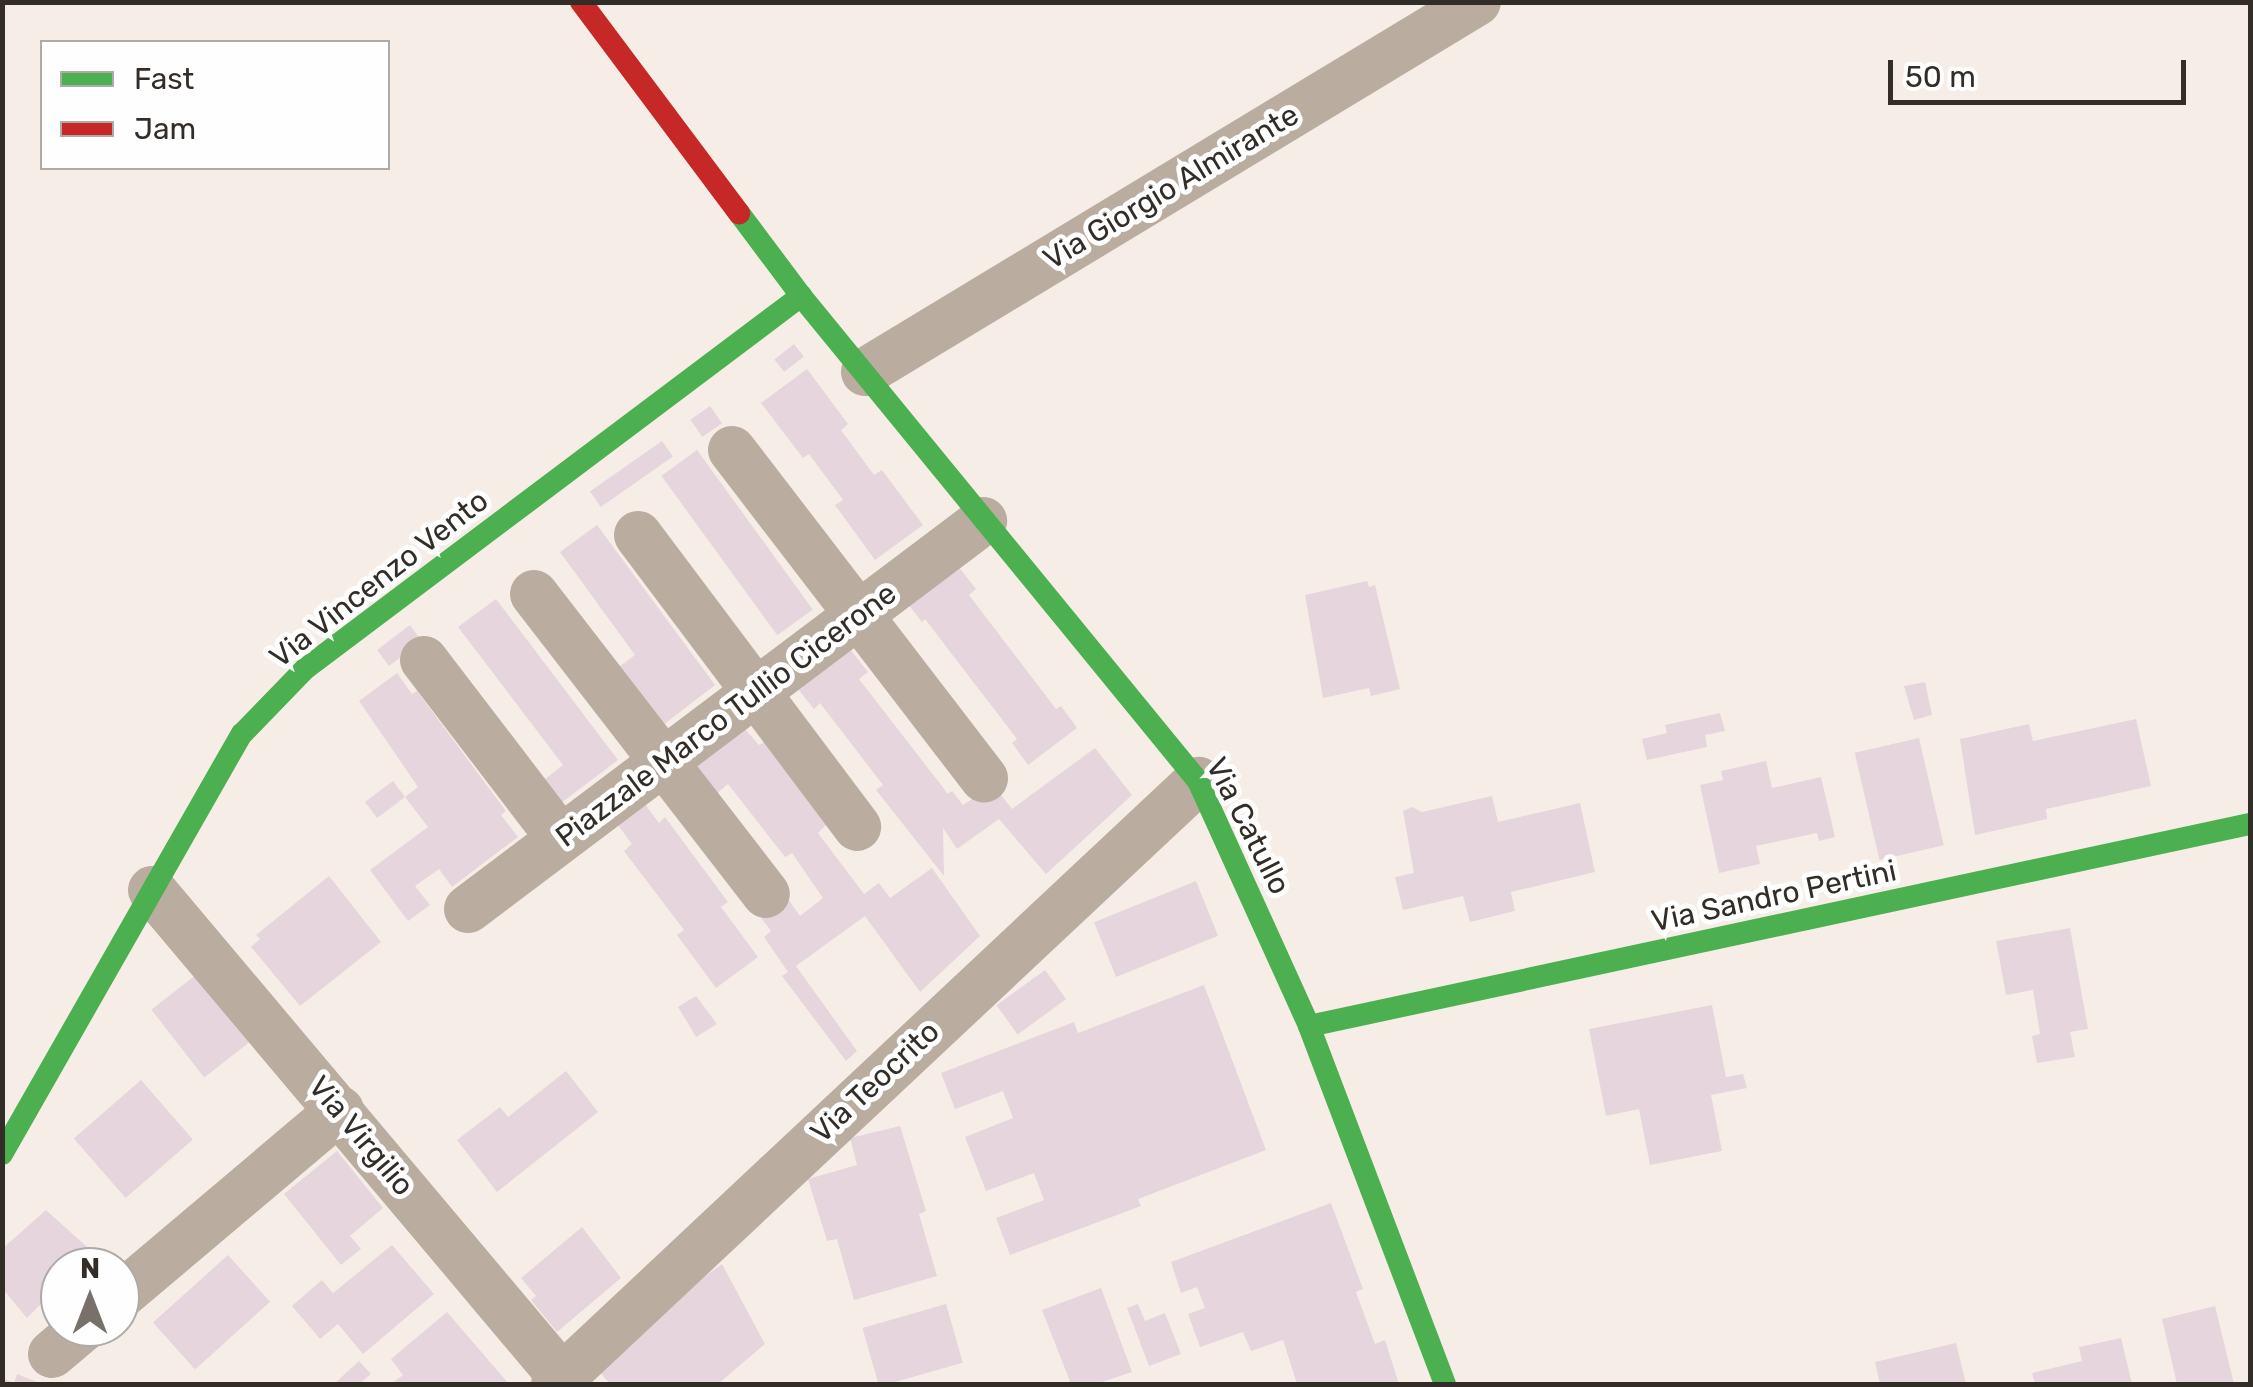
<!DOCTYPE html>
<html>
<head>
<meta charset="utf-8">
<style>
  body { margin:0 }
  #map { position:relative; width:2253px; height:1387px; overflow:hidden; background:#f6eee6; font-family:Rubik,sans-serif }
  div>[style] { position:absolute }
  .building>* { inset:0; background:#e6d5dd; transform-origin:0 0 }
  .street>* { height:48px; margin:-24px; padding:0 24px; transform-origin:24px; border-radius:24px; background:#baad9f }
  .fast>* { height:22px; margin:-11px; padding:0 11px; transform-origin:11px; border-radius:11px; background:#4caf50 }
  .jam>* { height:22px; margin:-11px; padding:0 11px; transform-origin:11px; border-radius:11px; background:#c62828 }
  span { translate:-50% -50%; white-space:nowrap; text-align:center; line-height:1.15; -webkit-text-stroke:10px #fefefe; paint-order:stroke }
  .street-label { font-size:30px; color:#332d28 }
  .frame { position:absolute; inset:0; border:5px solid #332d28; pointer-events:none }
  .legend { position:absolute; left:40px; top:40px; width:350px; height:130px; box-sizing:border-box; background:#fefefe; border:2px solid #adaaa8; margin:0; padding:12px 18px; list-style:none; font-size:30px; color:#332d28 }
  .legend li { display:flex; align-items:center; gap:20px; height:50px }
  .legend b { width:50px; border:2px solid #adaaa8 }
  .north { position:absolute; left:40px; top:1247px; width:100px; height:100px; box-sizing:border-box; background:#fefefe; border:2px solid #adaaa8; border-radius:50%; rotate:0deg; font-size:28px; font-weight:700; line-height:40px; text-align:center; color:#332d28 }
  .north::after { content:''; display:block; margin:auto; width:35px; height:45px; background:#77716a; clip-path:polygon(50% 0,100% 100%,50% 72%,0 100%) }
  .scale { position:absolute; left:1888px; top:60px; width:298px; height:45px; box-sizing:border-box; border:5px solid #332d28; border-top:0; padding-left:12px; font-size:30px; line-height:35px; white-space:nowrap; color:#332d28; -webkit-text-stroke:8px #fefefe; paint-order:stroke }
</style>
</head>
<body>
<div id="map">
  <div class="building">
    <i style="left:794px;top:344px;width:16px;height:25px;rotate:52deg"></i>
    <i style="clip-path:polygon(807px 369px,848px 424px,841px 430px,874px 475px,882px 470px,923px 525px,875px 560px,835px 505px,843px 500px,809px 454px,803px 458px,761px 403px)"></i>
    <i style="left:710px;top:406px;width:21px;height:24px;rotate:55deg"></i>
    <i style="left:662px;top:441px;width:19px;height:88px;rotate:55deg"></i>
    <i style="left:697px;top:450px;width:197px;height:44px;rotate:54deg"></i>
    <i style="clip-path:polygon(597px 525px,715px 685px,658px 729px,615px 670px,635px 655px,560px 552px)"></i>
    <i style="clip-path:polygon(958px 566px,976px 589px,969px 595px,1056px 709px,1061px 706px,1077px 728px,1028px 765px,1012px 743px,1017px 739px,925px 619px,922px 622px,908px 604px)"></i>
    <i style="clip-path:polygon(1367px 581px,1369px 587px,1375px 585px,1400px 689px,1371px 696px,1369px 688px,1323px 698px,1305px 595px)"></i>
    <i style="clip-path:polygon(496px 599px,618px 760px,561px 803px,544px 780px,563px 765px,458px 627px)"></i>
    <i style="clip-path:polygon(410px 625px,428px 650px,404px 655px,389px 666px,377px 650px)"></i>
    <i style="clip-path:polygon(850px 649px,868px 672px,859px 679px,948px 794px,952px 791px,963px 805px,993px 785px,1012px 809px,1095px 748px,1132px 795px,1046px 874px,999px 819px,957px 849px,943px 828px,944px 876px,876px 790px,883px 785px,820px 703px,814px 709px,798px 689px)"></i>
    <i style="clip-path:polygon(397px 673px,412px 694px,417px 691px,506px 811px,501px 815px,518px 837px,452px 887px,439px 869px,415px 886px,430px 905px,408px 921px,370px 870px,428px 827px,405px 797px,418px 787px,359px 701px)"></i>
    <i style="clip-path:polygon(1925px 682px,1932px 715px,1914px 720px,1904px 686px)"></i>
    <i style="clip-path:polygon(1720px 713px,1725px 731px,1705px 735px,1707px 747px,1647px 760px,1642px 739px,1667px 733px,1665px 725px)"></i>
    <i style="clip-path:polygon(2136px 719px,2151px 786px,2046px 809px,2047px 819px,1975px 835px,1960px 739px,2029px 724px,2033px 741px)"></i>
    <i style="clip-path:polygon(745px 729px,759px 745px,764px 742px,826px 825px,818px 833px,864px 894px,879px 883px,890px 898px,932px 868px,980px 936px,920px 992px,865px 916px,796px 966px,857px 1051px,846px 1061px,782px 976px,788px 972px,764px 937px,771px 931px,759px 915px,786px 896px,800px 916px,823px 898px,792px 853px,785px 857px,728px 784px,710px 799px,689px 770px)"></i>
    <i style="left:1919px;top:738px;width:110px;height:66px;rotate:77deg"></i>
    <i style="clip-path:polygon(1766px 761px,1772px 788px,1821px 777px,1835px 837px,1819px 841px,1817px 833px,1756px 846px,1760px 864px,1719px 873px,1700px 785px,1723px 780px,1721px 771px)"></i>
    <i style="left:393px;top:781px;width:20px;height:35px;rotate:53deg"></i>
    <i style="clip-path:polygon(1492px 796px,1498px 822px,1580px 803px,1595px 872px,1511px 892px,1515px 911px,1470px 922px,1463px 896px,1403px 910px,1395px 877px,1414px 873px,1403px 811px,1412px 807px,1422px 812px)"></i>
    <i style="clip-path:polygon(645px 804px,659px 823px,665px 817px,728px 902px,721px 907px,758px 957px,716px 988px,677px 935px,684px 930px,624px 851px,632px 844px,617px 824px)"></i>
    <i style="clip-path:polygon(329px 876px,381px 942px,300px 1006px,251px 947px,260px 939px,256px 935px)"></i>
    <i style="left:1196px;top:881px;width:59px;height:110px;rotate:68deg"></i>
    <i style="clip-path:polygon(2070px 928px,2088px 1029px,2070px 1032px,2075px 1057px,2037px 1063px,2032px 1036px,2040px 1034px,2033px 990px,2006px 995px,1996px 941px)"></i>
    <i style="left:1045px;top:970px;width:36px;height:60px;rotate:54deg"></i>
    <i style="left:197px;top:974px;width:86px;height:58px;rotate:52deg"></i>
    <i style="clip-path:polygon(1204px 985px,1266px 1150px,1138px 1199px,1141px 1206px,1010px 1255px,996px 1218px,1044px 1200px,1034px 1173px,986px 1191px,965px 1137px,1013px 1118px,1003px 1091px,955px 1109px,941px 1073px,1074px 1022px,1078px 1033px)"></i>
    <i style="clip-path:polygon(696px 996px,717px 1024px,696px 1037px,678px 1007px)"></i>
    <i style="clip-path:polygon(1712px 1005px,1726px 1077px,1743px 1074px,1747px 1088px,1711px 1095px,1722px 1151px,1650px 1165px,1639px 1109px,1606px 1116px,1589px 1029px)"></i>
    <i style="clip-path:polygon(566px 1071px,598px 1112px,497px 1192px,457px 1140px,500px 1107px,508px 1117px)"></i>
    <i style="left:141px;top:1080px;width:79px;height:89px;rotate:49deg"></i>
    <i style="clip-path:polygon(900px 1126px,926px 1211px,919px 1214px,937px 1276px,854px 1300px,837px 1239px,827px 1241px,808px 1179px,857px 1165px,850px 1138px)"></i>
    <i style="clip-path:polygon(337px 1151px,383px 1208px,350px 1236px,361px 1249px,341px 1265px,284px 1194px)"></i>
    <i style="clip-path:polygon(1331px 1203px,1363px 1289px,1356px 1292px,1375px 1344px,1385px 1340px,1399px 1384px,1297px 1384px,1283px 1340px,1251px 1351px,1243px 1332px,1200px 1347px,1188px 1314px,1205px 1308px,1197px 1287px,1181px 1293px,1171px 1262px)"></i>
    <i style="clip-path:polygon(46px 1210px,107px 1265px,60px 1267px,60px 1285px,27px 1318px,2px 1288px,2px 1249px)"></i>
    <i style="clip-path:polygon(582px 1227px,621px 1278px,557px 1332px,531px 1300px,536px 1296px,521px 1278px)"></i>
    <i style="clip-path:polygon(392px 1245px,434px 1294px,363px 1354px,338px 1324px,320px 1339px,292px 1306px,322px 1280px,333px 1293px)"></i>
    <i style="left:228px;top:1255px;width:63px;height:101px;rotate:48deg"></i>
    <i style="clip-path:polygon(722px 1264px,765px 1344px,718px 1384px,610px 1384px,599px 1371px,674px 1299px)"></i>
    <i style="clip-path:polygon(1101px 1288px,1132px 1372px,1096px 1384px,1071px 1384px,1042px 1310px)"></i>
    <i style="left:946px;top:1304px;width:61px;height:87px;rotate:74deg"></i>
    <i style="clip-path:polygon(1138px 1304px,1145px 1321px,1165px 1313px,1181px 1354px,1149px 1366px,1127px 1308px)"></i>
    <i style="clip-path:polygon(2215px 1306px,2234px 1384px,2177px 1384px,2162px 1319px)"></i>
    <i style="clip-path:polygon(447px 1312px,459px 1326px,509px 1384px,391px 1384px,403px 1375px,391px 1359px)"></i>
    <i style="clip-path:polygon(2121px 1338px,2132px 1384px,2035px 1384px,2032px 1373px,2082px 1361px,2079px 1347px)"></i>
    <i style="clip-path:polygon(1956px 1343px,1966px 1384px,1880px 1384px,1875px 1362px)"></i>
    <i style="clip-path:polygon(359px 1361px,371px 1374px,359px 1384px,339px 1384px,336px 1382px)"></i>
    <i style="clip-path:polygon(17px 1374px,42px 1384px,2px 1384px,2px 1378px,14px 1383px)"></i>
  </div>
  <div class="street">
    <i style="left:865px;top:372px;width:715px;rotate:-31.16deg"></i>
    <i style="left:732px;top:450px;width:414px;rotate:52.5deg"></i>
    <i style="left:638px;top:535px;width:365px;rotate:53.1deg"></i>
    <i style="left:534px;top:594px;width:379px;rotate:52.3deg"></i>
    <i style="left:424px;top:660px;width:225px;rotate:52.6deg"></i>
    <i style="left:152px;top:890px;width:646px;rotate:49.9deg"></i>
    <i style="left:468px;top:909px;width:645px;rotate:-36.99deg"></i>
    <i style="left:120px;top:1296px;width:288px;rotate:-40.2deg"></i>
    <i style="left:52px;top:1354px;width:42px;rotate:-40.2deg"></i>
    <i style="left:555px;top:1384px;width:882px;rotate:-43.16deg"></i>
  </div>
  <div class="fast">
    <i style="left:739px;top:213px;width:104px;rotate:53.2deg"></i>
    <i style="left:801px;top:296px;width:627px;rotate:50.7deg"></i>
    <i style="left:1198px;top:781px;width:269px;rotate:65.6deg"></i>
    <i style="left:1309px;top:1026px;width:383px;rotate:69.2deg"></i>
    <i style="left:1309px;top:1026px;width:962px;rotate:-12.12deg"></i>
    <i style="left:2px;top:1154px;width:484px;rotate:-60.3deg"></i>
    <i style="left:242px;top:734px;width:91px;rotate:-45.9deg"></i>
    <i style="left:305px;top:669px;width:621px;rotate:-36.94deg"></i>
  </div>
  <div class="jam">
    <i style="left:581px;top:2px;width:264px;rotate:53.2deg"></i>
  </div>
  <div class="street-label">
    <span style="left:1171px;top:187px;rotate:-31deg">Via Giorgio Almirante</span>
    <span style="left:379px;top:579px;rotate:-38deg">Via Vincenzo Vento</span>
    <span style="left:726px;top:715px;rotate:-37deg">Piazzale Marco Tullio Cicerone</span>
    <span style="left:1248px;top:826px;rotate:63deg">Via Catullo</span>
    <span style="left:1774px;top:896px;rotate:-12deg">Via Sandro Pertini</span>
    <span style="left:875px;top:1082px;rotate:-43deg">Via Teocrito</span>
    <span style="left:361px;top:1136px;rotate:50deg">Via Virgilio</span>
  </div>
  <div class="frame"></div>
  <ul class="legend">
  <li><b style="height:12px;background:#4caf50"></b>Fast</li>
  <li><b style="height:12px;background:#c62828"></b>Jam</li>
  </ul>
  <div class="north">N</div>
  <div class="scale">50 m</div>
</div>
</body>
</html>
